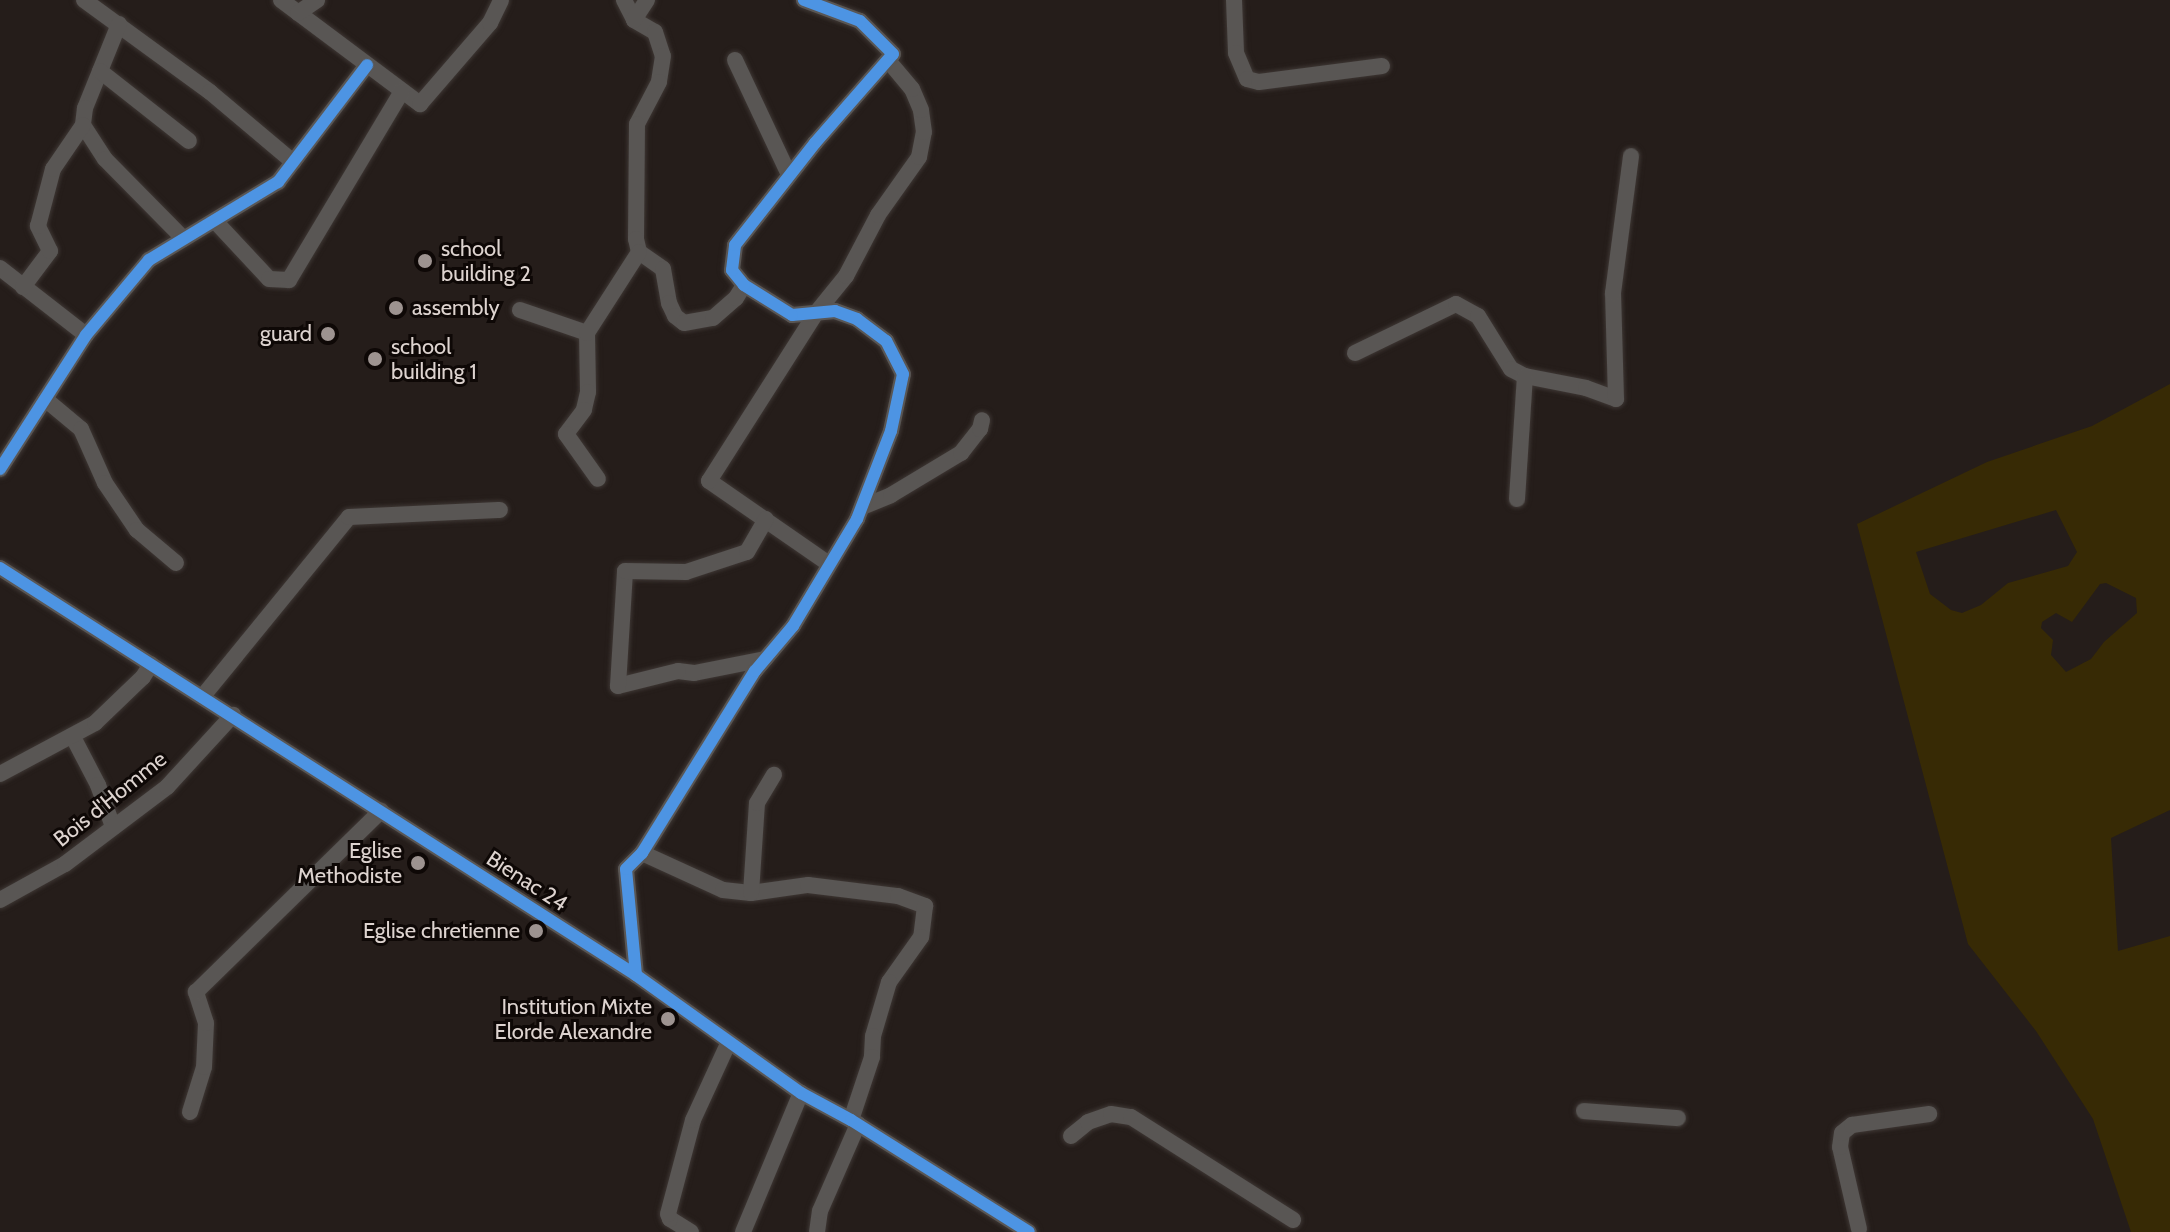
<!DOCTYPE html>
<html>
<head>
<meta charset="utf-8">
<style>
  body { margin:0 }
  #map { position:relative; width:2170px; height:1232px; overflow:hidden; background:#251d1a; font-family:Cabin,sans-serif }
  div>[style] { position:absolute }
  .green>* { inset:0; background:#372a05 }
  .roads { filter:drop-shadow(0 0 2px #3e3734) drop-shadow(0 0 2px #3e3734) }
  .minor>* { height:16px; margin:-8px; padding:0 8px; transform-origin:8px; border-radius:8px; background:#595654 }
  .cycleway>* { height:12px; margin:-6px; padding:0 6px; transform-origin:6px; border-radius:6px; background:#4d94e3 }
  .dots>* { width:22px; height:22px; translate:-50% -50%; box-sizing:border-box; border:4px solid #0e0806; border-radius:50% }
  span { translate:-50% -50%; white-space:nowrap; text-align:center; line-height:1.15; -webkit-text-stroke:6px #0e0806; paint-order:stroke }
  .poi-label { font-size:22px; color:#ddd3cf }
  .left { translate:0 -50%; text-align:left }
  .right { translate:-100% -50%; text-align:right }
  .street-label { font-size:22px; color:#ddd3cf }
</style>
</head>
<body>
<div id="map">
  <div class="green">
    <i style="clip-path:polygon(evenodd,2170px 384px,2170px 810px,2111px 838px,2118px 951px,2170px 936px,2170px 1232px,2131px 1232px,2093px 1119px,2036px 1031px,1968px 944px,1857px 524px,1987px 462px,2092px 426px,2170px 384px,2056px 510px,2077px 552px,2068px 566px,2008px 583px,1981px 605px,1962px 613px,1951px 610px,1930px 594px,1916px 552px,2056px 510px,2170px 384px,2106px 583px,2136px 598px,2137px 613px,2104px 642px,2091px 659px,2066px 672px,2051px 655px,2053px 640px,2041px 628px,2042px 622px,2056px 613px,2072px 622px,2100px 584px,2106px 583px)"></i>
  </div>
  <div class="roads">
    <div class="minor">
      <i style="left:84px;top:0;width:156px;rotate:36.1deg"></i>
      <i style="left:210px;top:92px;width:109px;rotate:40.1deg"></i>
      <i style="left:281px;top:0;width:174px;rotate:36.8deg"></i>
      <i style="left:420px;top:104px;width:107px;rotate:-49.2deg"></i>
      <i style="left:490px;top:23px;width:25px;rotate:-64deg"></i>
      <i style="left:624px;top:0;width:22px;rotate:63deg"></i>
      <i style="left:634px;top:20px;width:24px;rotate:30deg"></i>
      <i style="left:655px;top:32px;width:25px;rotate:72deg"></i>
      <i style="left:663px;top:56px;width:26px;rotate:99deg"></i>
      <i style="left:659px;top:82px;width:47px;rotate:117.6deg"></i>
      <i style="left:637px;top:124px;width:115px;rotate:90.5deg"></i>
      <i style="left:636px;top:239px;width:13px;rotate:77deg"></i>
      <i style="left:639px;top:252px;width:29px;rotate:35deg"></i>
      <i style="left:663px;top:269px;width:35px;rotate:80deg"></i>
      <i style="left:669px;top:303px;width:14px;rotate:65deg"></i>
      <i style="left:675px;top:316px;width:11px;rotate:38deg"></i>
      <i style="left:684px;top:323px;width:29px;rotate:-10deg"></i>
      <i style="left:713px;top:318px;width:30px;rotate:-41deg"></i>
      <i style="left:736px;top:298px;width:15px;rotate:-58deg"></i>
      <i style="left:1234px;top:0;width:53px;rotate:87.8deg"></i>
      <i style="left:1236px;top:53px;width:28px;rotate:67deg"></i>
      <i style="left:1247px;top:79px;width:12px;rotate:14deg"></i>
      <i style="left:1259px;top:82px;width:124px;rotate:-7.4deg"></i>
      <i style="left:298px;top:13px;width:23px;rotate:-34deg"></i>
      <i style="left:634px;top:20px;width:24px;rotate:-57deg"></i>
      <i style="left:119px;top:24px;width:91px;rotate:112deg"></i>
      <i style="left:85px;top:108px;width:17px;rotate:97deg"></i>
      <i style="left:83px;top:125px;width:40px;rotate:57.1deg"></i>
      <i style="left:105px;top:159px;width:112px;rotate:45.4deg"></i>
      <i style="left:735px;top:60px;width:127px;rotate:64.8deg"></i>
      <i style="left:100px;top:71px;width:113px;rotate:38.2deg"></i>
      <i style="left:215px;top:221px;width:79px;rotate:47deg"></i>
      <i style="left:269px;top:279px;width:20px;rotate:3deg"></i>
      <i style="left:289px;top:280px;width:220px;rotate:-59.1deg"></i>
      <i style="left:0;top:268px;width:109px;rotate:37.9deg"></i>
      <i style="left:23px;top:287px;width:45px;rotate:-53.1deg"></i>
      <i style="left:50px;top:251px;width:28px;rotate:-116deg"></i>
      <i style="left:38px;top:226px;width:59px;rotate:-75.3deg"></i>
      <i style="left:53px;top:169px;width:53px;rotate:-55.7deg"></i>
      <i style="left:520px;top:310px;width:71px;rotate:18.9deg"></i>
      <i style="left:587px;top:333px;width:59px;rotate:89deg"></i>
      <i style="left:588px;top:392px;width:18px;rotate:103deg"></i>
      <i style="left:584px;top:410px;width:30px;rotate:127deg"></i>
      <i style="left:566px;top:434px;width:55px;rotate:54.6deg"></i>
      <i style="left:587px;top:333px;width:96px;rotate:-57.3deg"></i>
      <i style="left:1355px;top:353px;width:112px;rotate:-25.9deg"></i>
      <i style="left:1456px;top:304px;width:25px;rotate:29deg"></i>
      <i style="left:1478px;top:316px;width:62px;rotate:58.1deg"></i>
      <i style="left:1511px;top:369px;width:16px;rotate:27deg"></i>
      <i style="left:1525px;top:376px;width:62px;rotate:11.1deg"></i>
      <i style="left:1586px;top:388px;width:32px;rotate:20deg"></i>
      <i style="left:1616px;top:399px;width:106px;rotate:-91.6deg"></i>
      <i style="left:1613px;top:293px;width:138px;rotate:-82.5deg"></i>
      <i style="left:45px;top:399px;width:47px;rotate:39.8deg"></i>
      <i style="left:81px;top:429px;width:59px;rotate:66deg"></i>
      <i style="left:105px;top:483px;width:57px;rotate:55.8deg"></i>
      <i style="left:137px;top:530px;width:51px;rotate:40.2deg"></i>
      <i style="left:0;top:469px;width:159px;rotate:-57.3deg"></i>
      <i style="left:86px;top:335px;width:98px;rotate:-50deg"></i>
      <i style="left:149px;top:260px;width:151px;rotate:-31.2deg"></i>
      <i style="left:278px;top:182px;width:147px;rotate:-52.7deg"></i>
      <i style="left:1517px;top:499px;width:123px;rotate:-86.3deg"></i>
      <i style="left:862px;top:507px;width:31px;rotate:-22deg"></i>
      <i style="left:891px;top:495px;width:82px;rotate:-31deg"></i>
      <i style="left:961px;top:453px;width:31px;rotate:-52deg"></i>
      <i style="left:980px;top:429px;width:9px;rotate:-77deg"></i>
      <i style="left:829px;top:564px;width:146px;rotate:-145.3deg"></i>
      <i style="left:709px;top:481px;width:199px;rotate:-57.5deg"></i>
      <i style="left:816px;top:313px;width:48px;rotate:-51deg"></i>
      <i style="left:846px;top:276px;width:69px;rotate:-62.3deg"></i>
      <i style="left:878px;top:215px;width:71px;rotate:-54.7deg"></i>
      <i style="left:919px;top:157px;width:25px;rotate:-79deg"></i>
      <i style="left:924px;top:132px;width:22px;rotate:-98deg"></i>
      <i style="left:921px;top:110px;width:23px;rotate:-113deg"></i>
      <i style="left:912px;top:89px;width:38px;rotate:-130deg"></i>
      <i style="left:0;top:568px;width:755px;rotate:32.62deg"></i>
      <i style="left:636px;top:975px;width:203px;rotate:35.6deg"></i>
      <i style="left:801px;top:1093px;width:57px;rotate:28.4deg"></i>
      <i style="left:851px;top:1120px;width:210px;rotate:32.2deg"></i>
      <i style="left:765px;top:659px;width:72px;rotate:168.8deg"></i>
      <i style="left:694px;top:673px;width:16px;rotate:-173deg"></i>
      <i style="left:678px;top:671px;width:62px;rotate:166deg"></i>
      <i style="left:618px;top:686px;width:115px;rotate:-86.5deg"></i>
      <i style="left:625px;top:571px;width:61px;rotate:0.9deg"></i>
      <i style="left:686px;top:572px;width:64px;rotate:-18.2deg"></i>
      <i style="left:747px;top:552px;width:38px;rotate:-60deg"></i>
      <i style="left:203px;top:696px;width:231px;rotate:-50.8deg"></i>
      <i style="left:349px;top:517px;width:151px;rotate:-2.7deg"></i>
      <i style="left:73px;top:737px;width:54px;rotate:62.5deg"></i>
      <i style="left:98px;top:785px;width:45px;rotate:70.3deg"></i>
      <i style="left:0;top:774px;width:108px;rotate:-28.2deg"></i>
      <i style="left:95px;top:723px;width:66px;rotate:-43.8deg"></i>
      <i style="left:143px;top:677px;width:15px;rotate:-58deg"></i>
      <i style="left:642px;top:853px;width:89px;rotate:24.6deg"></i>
      <i style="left:723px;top:890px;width:28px;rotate:6deg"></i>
      <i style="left:751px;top:893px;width:58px;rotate:-8deg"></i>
      <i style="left:808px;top:885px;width:91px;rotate:7deg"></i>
      <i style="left:898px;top:896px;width:29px;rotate:20deg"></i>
      <i style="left:925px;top:906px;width:31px;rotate:97deg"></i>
      <i style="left:921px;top:937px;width:55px;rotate:125.4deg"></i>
      <i style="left:889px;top:982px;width:56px;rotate:106.5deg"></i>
      <i style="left:873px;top:1036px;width:21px;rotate:93deg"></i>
      <i style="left:872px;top:1057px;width:66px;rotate:108.4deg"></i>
      <i style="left:751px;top:893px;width:90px;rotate:-86.2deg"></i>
      <i style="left:757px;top:803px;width:33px;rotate:-59deg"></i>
      <i style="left:0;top:900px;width:74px;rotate:-29deg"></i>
      <i style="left:65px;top:864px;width:128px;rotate:-37deg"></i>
      <i style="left:167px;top:787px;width:98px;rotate:-47.5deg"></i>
      <i style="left:636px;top:975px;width:106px;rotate:-95.4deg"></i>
      <i style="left:626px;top:869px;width:23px;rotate:-45deg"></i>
      <i style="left:642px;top:853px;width:214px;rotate:-58.2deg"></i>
      <i style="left:755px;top:671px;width:59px;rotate:-49.8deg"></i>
      <i style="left:793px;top:626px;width:125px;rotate:-59.1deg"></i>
      <i style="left:857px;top:519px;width:94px;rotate:-68.9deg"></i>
      <i style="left:891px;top:431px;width:58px;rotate:-78.1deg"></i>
      <i style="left:903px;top:374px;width:37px;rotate:-117deg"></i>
      <i style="left:886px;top:341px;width:36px;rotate:-143deg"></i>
      <i style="left:857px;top:319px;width:23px;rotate:-160deg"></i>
      <i style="left:835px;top:311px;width:43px;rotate:174.7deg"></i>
      <i style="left:792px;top:315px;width:57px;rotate:-148deg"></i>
      <i style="left:744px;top:285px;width:19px;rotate:-129deg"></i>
      <i style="left:732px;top:270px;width:25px;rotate:-83deg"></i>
      <i style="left:735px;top:245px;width:130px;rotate:-51.9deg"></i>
      <i style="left:815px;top:143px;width:118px;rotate:-48.8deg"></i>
      <i style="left:893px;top:54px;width:47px;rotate:-135deg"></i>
      <i style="left:860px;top:21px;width:60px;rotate:-159.4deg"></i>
      <i style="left:1584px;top:1111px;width:94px;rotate:4.3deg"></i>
      <i style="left:190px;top:1112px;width:47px;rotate:-72.7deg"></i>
      <i style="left:204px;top:1067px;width:44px;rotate:-87.4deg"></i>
      <i style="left:206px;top:1023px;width:33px;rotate:-108deg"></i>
      <i style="left:196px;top:992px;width:259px;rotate:-44.4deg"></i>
      <i style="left:1071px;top:1136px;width:22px;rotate:-39deg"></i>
      <i style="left:1088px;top:1122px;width:24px;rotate:-19deg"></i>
      <i style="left:1111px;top:1114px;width:20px;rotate:9deg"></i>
      <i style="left:1131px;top:1117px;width:192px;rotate:32.4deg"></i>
      <i style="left:1859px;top:1229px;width:84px;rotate:-103deg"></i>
      <i style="left:1840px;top:1147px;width:14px;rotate:-82deg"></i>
      <i style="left:1842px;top:1133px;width:13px;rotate:-39deg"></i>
      <i style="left:1852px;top:1125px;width:78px;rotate:-8.1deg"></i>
      <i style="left:691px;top:1232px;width:25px;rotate:-148deg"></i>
      <i style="left:670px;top:1219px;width:5px;rotate:-112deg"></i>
      <i style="left:668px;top:1214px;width:97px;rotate:-75.1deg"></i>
      <i style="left:693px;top:1120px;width:84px;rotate:-65.3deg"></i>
      <i style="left:743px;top:1232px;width:151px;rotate:-67.4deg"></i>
      <i style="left:817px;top:1232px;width:21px;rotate:-82deg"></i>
      <i style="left:820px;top:1211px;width:95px;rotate:-66.4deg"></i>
    </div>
  </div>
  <div class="cycleway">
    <i style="left:0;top:469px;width:159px;rotate:-57.3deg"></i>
    <i style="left:86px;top:335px;width:98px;rotate:-50deg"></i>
    <i style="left:149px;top:260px;width:151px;rotate:-31.2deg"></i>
    <i style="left:278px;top:182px;width:147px;rotate:-52.7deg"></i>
    <i style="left:0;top:568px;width:755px;rotate:32.62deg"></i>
    <i style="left:636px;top:975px;width:203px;rotate:35.6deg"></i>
    <i style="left:801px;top:1093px;width:57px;rotate:28.4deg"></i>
    <i style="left:851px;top:1120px;width:210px;rotate:32.2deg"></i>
    <i style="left:636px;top:975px;width:106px;rotate:-95.4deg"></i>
    <i style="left:626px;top:869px;width:23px;rotate:-45deg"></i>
    <i style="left:642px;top:853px;width:214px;rotate:-58.2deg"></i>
    <i style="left:755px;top:671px;width:59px;rotate:-49.8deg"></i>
    <i style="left:793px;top:626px;width:125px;rotate:-59.1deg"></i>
    <i style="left:857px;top:519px;width:94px;rotate:-68.9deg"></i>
    <i style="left:891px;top:431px;width:58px;rotate:-78.1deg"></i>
    <i style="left:903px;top:374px;width:37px;rotate:-117deg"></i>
    <i style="left:886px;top:341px;width:36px;rotate:-143deg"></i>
    <i style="left:857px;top:319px;width:23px;rotate:-160deg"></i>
    <i style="left:835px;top:311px;width:43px;rotate:174.7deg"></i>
    <i style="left:792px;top:315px;width:57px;rotate:-148deg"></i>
    <i style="left:744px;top:285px;width:19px;rotate:-129deg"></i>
    <i style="left:732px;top:270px;width:25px;rotate:-83deg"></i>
    <i style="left:735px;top:245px;width:130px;rotate:-51.9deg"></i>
    <i style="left:815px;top:143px;width:118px;rotate:-48.8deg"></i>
    <i style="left:893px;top:54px;width:47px;rotate:-135deg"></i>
    <i style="left:860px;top:21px;width:60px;rotate:-159.4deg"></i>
  </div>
  <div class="dots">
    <i style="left:425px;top:261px;background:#9d9390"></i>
    <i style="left:396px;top:308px;background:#9d9390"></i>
    <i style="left:328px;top:334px;background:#9d9390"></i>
    <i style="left:375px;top:359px;background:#9d9390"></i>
    <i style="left:418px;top:863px;background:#9d9390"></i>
    <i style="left:536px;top:931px;background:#9d9390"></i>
    <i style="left:668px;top:1019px;background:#9d9390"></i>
  </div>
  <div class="poi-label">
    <span class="left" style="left:441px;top:261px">school<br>building 2</span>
    <span class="left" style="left:412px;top:308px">assembly</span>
    <span class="right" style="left:312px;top:334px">guard</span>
    <span class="left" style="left:391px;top:359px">school<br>building 1</span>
    <span class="right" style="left:402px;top:863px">Eglise<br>Methodiste</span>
    <span class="right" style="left:520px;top:931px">Eglise chretienne</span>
    <span class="right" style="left:652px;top:1019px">Institution Mixte<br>Elorde Alexandre</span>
  </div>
  <div class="street-label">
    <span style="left:110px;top:799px;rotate:-39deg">Bois d'Homme</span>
    <span style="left:527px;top:881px;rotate:33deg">Bienac 24</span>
  </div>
</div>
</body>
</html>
